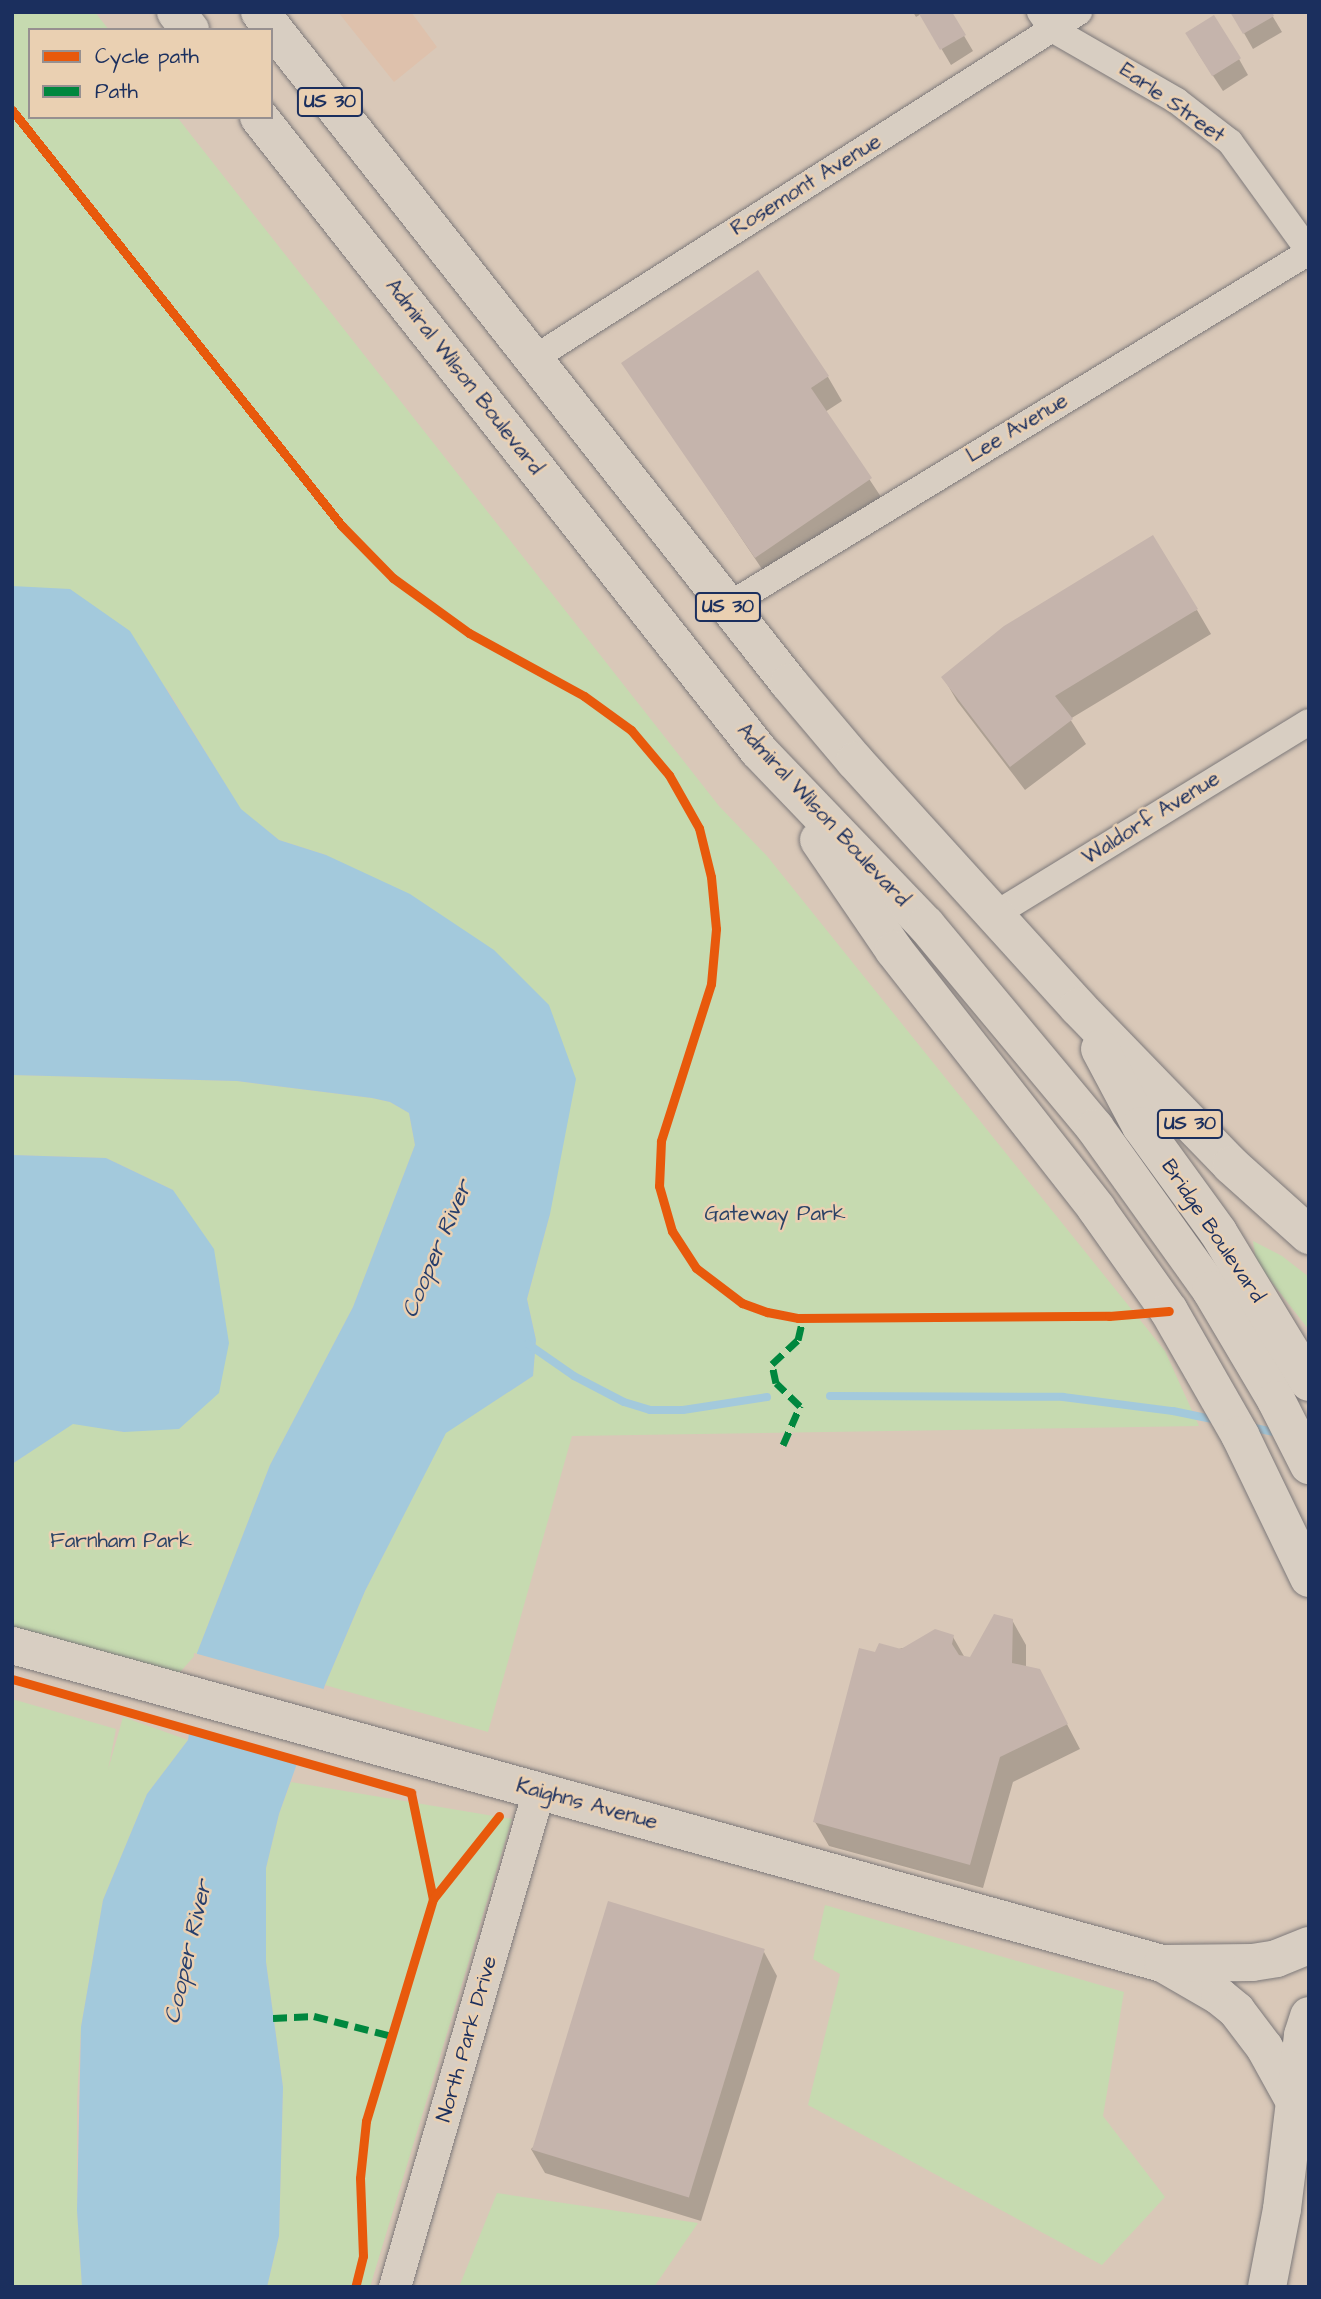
<!DOCTYPE html>
<html>
<head>
<meta charset="utf-8">
<style>
  body { margin:0 }
  #map { position:relative; width:1321px; height:2299px; overflow:hidden; background:#d9c8b8; font-family:"Architects Daughter",sans-serif }
  div>[style] { position:absolute }
  .built>* { inset:0; background:#dec1ac }
  .green>* { inset:0; background:#c6dab0 }
  .water>* { inset:0; background:#a3c9dc }
  .pier>* { inset:0; background:#d9c8b8 }
  .shadow>* { inset:0; background:#0003 }
  .stream>* { height:8px; margin:-4px; padding:0 4px; transform-origin:4px; border-radius:4px; background:#a3c9dc }
  .building>* { inset:0; background:#c5b4ac; transform-origin:0 0 }
  .roads { filter:drop-shadow(0 0 2px #7d797a) drop-shadow(0 0 2px #7d797a) }
  .minor>* { height:26px; margin:-13px; padding:0 13px; transform-origin:13px; border-radius:13px; background:#d8cec2 }
  .tertiary>* { height:32px; margin:-16px; padding:0 16px; transform-origin:16px; border-radius:16px; background:#d8cec2 }
  .secondary>* { height:37px; margin:-18.5px; padding:0 18.5px; transform-origin:18.5px; border-radius:18.5px; background:#d8cec2 }
  .trunk>* { height:38px; margin:-19px; padding:0 19px; transform-origin:19px; border-radius:19px; background:#d8cec2 }
  .quiet>* { height:7px; margin-top:-3.5px; transform-origin:0; background:repeating-linear-gradient(90deg,#00873e 0 14px,transparent 0 21px) }
  .cycleway>* { height:9px; margin:-4.5px; padding:0 4.5px; transform-origin:4.5px; border-radius:4.5px; background:#e8590c }
  span { translate:-50% -50%; white-space:nowrap; text-align:center; line-height:1.15; -webkit-text-stroke:5px #ead0b2; paint-order:stroke }
  .shield-label span { padding:2px 5px; background:#ead0b2; border:2px solid; border-radius:5px; -webkit-text-stroke-width:0 }
  .shield-label { font-size:19px; color:#1b2f5e; font-weight:700 }
  .street-label { font-size:21px; color:#1b2f5e }
  .park-label { font-size:21px; color:#2a4266 }
  .water-label { font-size:23px; color:#263e6c; font-style:italic }
  .frame { position:absolute; inset:0; border:14px solid #1b2f5e; pointer-events:none }
  .legend { position:absolute; left:28px; top:28px; width:245px; height:91px; box-sizing:border-box; background:#ead0b2; border:2px solid #979090; margin:0; padding:9px 12px; list-style:none; font-size:21px; color:#1b2f5e }
  .legend li { display:flex; align-items:center; gap:14px; height:35px }
  .legend b { width:35px; border:2px solid #979090 }
</style>
</head>
<body>
<div id="map">
  <div class="built">
    <i style="clip-path:polygon(338px 12px,411px 12px,437px 47px,394px 82px)"></i>
  </div>
  <div class="green">
    <i style="clip-path:polygon(12px 12px,95px 12px,109px 30px,30px 30px,30px 117px,177px 117px,719px 806px,767px 856px,1165px 1351px,1199px 1426px,572px 1436px,488px 1732px,325px 1685px,365px 1591px,446px 1432px,533px 1376px,536px 1340px,527px 1299px,550px 1214px,326px 855px,279px 840px,241px 810px,167px 689px,12px 586px)"></i>
    <i style="clip-path:polygon(12px 1075px,237px 1081px,372px 1098px,390px 1102px,409px 1113px,415px 1145px,353px 1307px,270px 1465px,197px 1653px,166px 1688px,12px 1645px,12px 1464px,73px 1423px,124px 1432px,173px 1190px,106px 1158px,12px 1155px)"></i>
    <i style="clip-path:polygon(1253px 1241px,1282px 1256px,1309px 1277px,1309px 1330px,1256px 1262px)"></i>
    <i style="clip-path:polygon(12px 1699px,116px 1729px,108px 1770px,123px 1717px,188px 1740px,147px 1794px,103px 1900px,81px 2027px,77px 2101px,77px 2210px,82px 2287px,12px 2287px)"></i>
    <i style="clip-path:polygon(291px 1782px,512px 1819px,370px 2287px,267px 2287px,279px 2236px,283px 2087px,266px 1962px,266px 1868px,279px 1814px)"></i>
    <i style="clip-path:polygon(825px 1905px,1124px 1992px,1103px 2116px,1165px 2197px,1102px 2265px,808px 2105px,840px 1974px,813px 1959px)"></i>
    <i style="clip-path:polygon(497px 2193px,698px 2223px,654px 2287px,459px 2287px)"></i>
  </div>
  <div class="water">
    <i style="clip-path:polygon(12px 586px,70px 589px,130px 631px,241px 809px,279px 840px,326px 855px,410px 894px,494px 950px,549px 1005px,576px 1079px,550px 1214px,527px 1299px,536px 1340px,533px 1376px,446px 1433px,365px 1591px,325px 1685px,279px 1814px,266px 1868px,266px 1962px,283px 2087px,279px 2236px,267px 2287px,82px 2287px,77px 2210px,81px 2027px,103px 1900px,147px 1794px,188px 1740px,197px 1686px,197px 1653px,270px 1465px,353px 1307px,415px 1145px,409px 1113px,390px 1102px,372px 1098px,237px 1081px,12px 1075px)"></i>
    <i style="clip-path:polygon(12px 1155px,106px 1158px,173px 1190px,214px 1249px,229px 1343px,219px 1393px,179px 1429px,124px 1432px,73px 1424px,12px 1464px)"></i>
  </div>
  <div class="pier">
    <i style="clip-path:polygon(194px 1653px,327px 1690px,301px 1765px,186px 1733px,193px 1685px)"></i>
  </div>
  <div class="shadow">
    <i style="clip-path:polygon(913px 12px,950px 12px,973px 51px,951px 65px,921px 14px,916px 17px)"></i>
    <i style="clip-path:polygon(1232px 12px,1270px 12px,1282px 32px,1253px 49px)"></i>
    <i style="clip-path:polygon(1196px 50px,1239px 59px,1248px 75px,1223px 91px)"></i>
    <i style="clip-path:polygon(624px 363px,828px 377px,842px 401px,825px 412px,885px 503px,770px 581px)"></i>
    <i style="clip-path:polygon(1197px 610px,1211px 634px,1070px 719px,1086px 744px,1025px 790px,957px 701px,943px 677px)"></i>
    <i style="clip-path:polygon(1012px 1620px,1026px 1645px,1026px 1668px,1039px 1671px,1080px 1749px,1013px 1782px,983px 1888px,829px 1846px,815px 1822px,876px 1654px,953px 1637px,965px 1658px,971px 1659px)"></i>
    <i style="clip-path:polygon(764px 1952px,777px 1976px,701px 2221px,545px 2173px,531px 2149px)"></i>
  </div>
  <div class="stream">
    <i style="left:528px;top:1344px;width:56px;rotate:34.8deg"></i>
    <i style="left:574px;top:1376px;width:56px;rotate:27.5deg"></i>
    <i style="left:624px;top:1402px;width:27px;rotate:17deg"></i>
    <i style="left:650px;top:1410px;width:33px"></i>
    <i style="left:683px;top:1410px;width:85px;rotate:-8.8deg"></i>
    <i style="left:830px;top:1396px;width:233px;rotate:0.2deg"></i>
    <i style="left:1063px;top:1397px;width:111px;rotate:7.3deg"></i>
    <i style="left:1173px;top:1411px;width:45px;rotate:11.6deg"></i>
    <i style="left:1250px;top:1427px;width:29px;rotate:12deg"></i>
  </div>
  <div class="building">
    <i style="clip-path:polygon(918px 12px,952px 12px,966px 35px,940px 50px)"></i>
    <i style="clip-path:polygon(1230px 12px,1272px 12px,1274px 16px,1243px 34px)"></i>
    <i style="left:1214px;top:15px;width:51px;height:34px;rotate:58deg"></i>
    <i style="clip-path:polygon(758px 270px,829px 376px,811px 388px,872px 478px,755px 558px,621px 363px)"></i>
    <i style="clip-path:polygon(1153px 535px,1198px 609px,1055px 696px,1073px 719px,1010px 767px,941px 677px,1004px 626px)"></i>
    <i style="clip-path:polygon(994px 1614px,1013px 1619px,1012px 1663px,1040px 1669px,1068px 1724px,1000px 1757px,970px 1865px,813px 1822px,859px 1648px,875px 1652px,879px 1643px,901px 1649px,935px 1629px,954px 1635px,952px 1644px,959px 1655px,970px 1657px)"></i>
    <i style="left:608px;top:1901px;width:164px;height:260px;rotate:17deg"></i>
  </div>
  <div class="roads">
    <div class="minor">
      <i style="left:1040px;top:12px;width:21px;rotate:55deg"></i>
      <i style="left:1052px;top:29px;width:144px;rotate:29.9deg"></i>
      <i style="left:1177px;top:101px;width:67px;rotate:37.7deg"></i>
      <i style="left:1230px;top:142px;width:135px;rotate:54.1deg"></i>
      <i style="left:533px;top:359px;width:647px;rotate:-32.44deg"></i>
      <i style="left:727px;top:606px;width:681px;rotate:-31.31deg"></i>
      <i style="left:994px;top:915px;width:369px;rotate:-31.5deg"></i>
    </div>
    <div class="tertiary">
      <i style="left:395px;top:2287px;width:516px;rotate:-73.81deg"></i>
    </div>
    <div class="secondary">
      <i style="left:12px;top:1645px;width:1193px;rotate:15.46deg"></i>
      <i style="left:1162px;top:1963px;width:66px;rotate:30.1deg"></i>
      <i style="left:1219px;top:1996px;width:22px;rotate:39deg"></i>
      <i style="left:1236px;top:2010px;width:46px;rotate:52.9deg"></i>
      <i style="left:1264px;top:2047px;width:66px;rotate:61.1deg"></i>
      <i style="left:1163px;top:1963px;width:89px;rotate:-0.6deg"></i>
      <i style="left:1252px;top:1962px;width:24px;rotate:-9deg"></i>
      <i style="left:1276px;top:1958px;width:35px;rotate:-22deg"></i>
    </div>
    <div class="trunk">
      <i style="left:176px;top:12px;width:23px;rotate:52deg"></i>
      <i style="left:260px;top:12px;width:854px;rotate:51.75deg"></i>
      <i style="left:789px;top:683px;width:102px;rotate:49.8deg"></i>
      <i style="left:855px;top:761px;width:332px;rotate:47.8deg"></i>
      <i style="left:1078px;top:1007px;width:220px;rotate:45.9deg"></i>
      <i style="left:1231px;top:1165px;width:105px;rotate:41.9deg"></i>
      <i style="left:259px;top:117px;width:807px;rotate:51.74deg"></i>
      <i style="left:759px;top:751px;width:241px;rotate:46.2deg"></i>
      <i style="left:926px;top:925px;width:264px;rotate:50.2deg"></i>
      <i style="left:1095px;top:1128px;width:199px;rotate:54.4deg"></i>
      <i style="left:1211px;top:1290px;width:128px;rotate:59.4deg"></i>
      <i style="left:1276px;top:1400px;width:73px;rotate:63.1deg"></i>
      <i style="left:819px;top:840px;width:133px;rotate:55.7deg"></i>
      <i style="left:894px;top:950px;width:328px;rotate:51.9deg"></i>
      <i style="left:1096px;top:1208px;width:126px;rotate:54.7deg"></i>
      <i style="left:1169px;top:1311px;width:143px;rotate:60.2deg"></i>
      <i style="left:1240px;top:1435px;width:159px;rotate:64.2deg"></i>
      <i style="left:1100px;top:1049px;width:87px;rotate:62deg"></i>
      <i style="left:1141px;top:1126px;width:131px;rotate:54deg"></i>
      <i style="left:1218px;top:1232px;width:175px;rotate:58.8deg"></i>
      <i style="left:1267px;top:2287px;width:79px;rotate:-79.1deg"></i>
      <i style="left:1282px;top:2209px;width:175px;rotate:-83.1deg"></i>
      <i style="left:1303px;top:2035px;width:20px;rotate:-72deg"></i>
    </div>
  </div>
  <div class="quiet">
    <i style="left:783px;top:1445px;width:43px;rotate:-66.4deg"></i>
    <i style="left:800px;top:1406px;width:33px;rotate:-136deg"></i>
    <i style="left:776px;top:1383px;width:19px;rotate:-102deg"></i>
    <i style="left:772px;top:1364px;width:35px;rotate:-43deg"></i>
    <i style="left:798px;top:1340px;width:23px;rotate:-77deg"></i>
    <i style="left:273px;top:2018px;width:41px;rotate:-2.8deg"></i>
    <i style="left:314px;top:2016px;width:81px;rotate:14.4deg"></i>
  </div>
  <div class="cycleway">
    <i style="left:12px;top:110px;width:531px;rotate:51.58deg"></i>
    <i style="left:342px;top:526px;width:73px;rotate:45.6deg"></i>
    <i style="left:393px;top:578px;width:94px;rotate:35.9deg"></i>
    <i style="left:469px;top:633px;width:131px;rotate:28.7deg"></i>
    <i style="left:584px;top:696px;width:58px;rotate:35.9deg"></i>
    <i style="left:631px;top:730px;width:59px;rotate:49.8deg"></i>
    <i style="left:669px;top:775px;width:61px;rotate:60.5deg"></i>
    <i style="left:699px;top:828px;width:50px;rotate:76.2deg"></i>
    <i style="left:711px;top:877px;width:52px;rotate:84.5deg"></i>
    <i style="left:716px;top:929px;width:55px;rotate:95.2deg"></i>
    <i style="left:711px;top:984px;width:165px;rotate:107.7deg"></i>
    <i style="left:661px;top:1141px;width:45px;rotate:92.5deg"></i>
    <i style="left:659px;top:1186px;width:47px;rotate:73.9deg"></i>
    <i style="left:672px;top:1231px;width:44px;rotate:57deg"></i>
    <i style="left:696px;top:1268px;width:58px;rotate:37.3deg"></i>
    <i style="left:742px;top:1303px;width:27px;rotate:20deg"></i>
    <i style="left:767px;top:1312px;width:32px;rotate:11deg"></i>
    <i style="left:798px;top:1318px;width:311px;rotate:-0.4deg"></i>
    <i style="left:1109px;top:1316px;width:60px;rotate:-4.8deg"></i>
    <i style="left:12px;top:1679px;width:415px;rotate:15.9deg"></i>
    <i style="left:411px;top:1793px;width:108px;rotate:78.3deg"></i>
    <i style="left:433px;top:1899px;width:232px;rotate:106.8deg"></i>
    <i style="left:366px;top:2121px;width:57px;rotate:96deg"></i>
    <i style="left:360px;top:2178px;width:78px;rotate:87.8deg"></i>
    <i style="left:363px;top:2256px;width:32px;rotate:104deg"></i>
    <i style="left:433px;top:1899px;width:106px;rotate:-51.5deg"></i>
  </div>
  <div class="shield-label">
    <span style="left:330px;top:102px">US 30</span>
    <span style="left:728px;top:607px">US 30</span>
    <span style="left:1190px;top:1124px">US 30</span>
  </div>
  <div class="street-label">
    <span style="left:1172px;top:103px;rotate:35deg">Earle Street</span>
    <span style="left:806px;top:185px;rotate:-32deg">Rosemont Avenue</span>
    <span style="left:464px;top:377px;rotate:52deg">Admiral Wilson Boulevard</span>
    <span style="left:1017px;top:428px;rotate:-31deg">Lee Avenue</span>
    <span style="left:823px;top:815px;rotate:47deg">Admiral Wilson Boulevard</span>
    <span style="left:1151px;top:818px;rotate:-32deg">Waldorf Avenue</span>
    <span style="left:1213px;top:1231px;rotate:56deg">Bridge Boulevard</span>
    <span style="left:587px;top:1804px;rotate:15deg">Kaighns Avenue</span>
    <span style="left:467px;top:2039px;rotate:-74deg">North Park Drive</span>
  </div>
  <div class="park-label">
    <span style="left:775px;top:1214px">Gateway Park</span>
    <span style="left:121px;top:1541px">Farnham Park</span>
  </div>
  <div class="water-label">
    <span style="left:437px;top:1249px;rotate:-67deg">Cooper River</span>
    <span style="left:188px;top:1952px;rotate:-77deg">Cooper River</span>
  </div>
  <div class="frame"></div>
  <ul class="legend">
  <li><b style="height:9px;background:#e8590c"></b>Cycle path</li>
  <li><b style="height:9px;background:#00873e"></b>Path</li>
  </ul>
</div>
</body>
</html>
